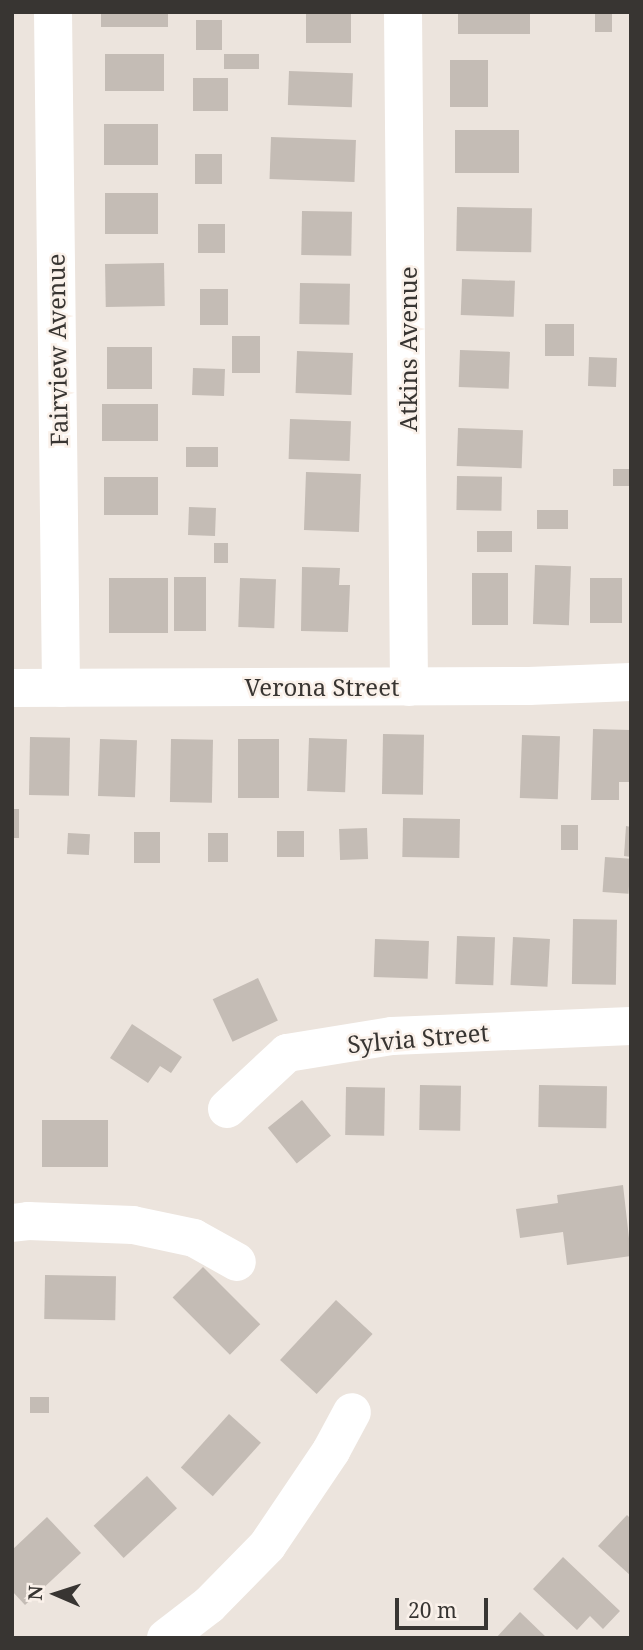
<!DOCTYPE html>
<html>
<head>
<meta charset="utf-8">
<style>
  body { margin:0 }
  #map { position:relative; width:643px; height:1650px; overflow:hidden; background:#ece4dd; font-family:"Noto Serif",serif }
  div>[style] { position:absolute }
  .building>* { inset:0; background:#c4bcb5; transform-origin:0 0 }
  .minor>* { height:38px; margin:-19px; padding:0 19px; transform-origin:19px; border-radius:19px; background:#fff }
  span { translate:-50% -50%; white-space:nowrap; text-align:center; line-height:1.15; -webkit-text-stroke:5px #faf1ea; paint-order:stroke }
  .street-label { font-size:24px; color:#383532 }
  .frame { position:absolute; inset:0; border:14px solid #383532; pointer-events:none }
  .north { position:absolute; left:21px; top:1559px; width:70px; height:70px; -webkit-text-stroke:5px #faf1ea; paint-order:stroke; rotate:273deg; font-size:19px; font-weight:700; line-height:28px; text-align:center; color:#383532 }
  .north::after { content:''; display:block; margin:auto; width:24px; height:32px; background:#383532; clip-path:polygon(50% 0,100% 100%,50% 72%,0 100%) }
  .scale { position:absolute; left:395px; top:1598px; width:93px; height:32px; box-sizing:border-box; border:4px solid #383532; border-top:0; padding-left:9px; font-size:21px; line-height:24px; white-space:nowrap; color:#383532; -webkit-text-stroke:5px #faf1ea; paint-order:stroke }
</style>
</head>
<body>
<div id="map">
  <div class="building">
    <i style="left:101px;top:12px;width:67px;height:15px"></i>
    <i style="left:306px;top:12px;width:45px;height:31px"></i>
    <i style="left:458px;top:12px;width:72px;height:22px"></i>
    <i style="left:595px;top:12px;width:17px;height:20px"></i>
    <i style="left:196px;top:20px;width:26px;height:30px"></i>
    <i style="left:164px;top:54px;width:37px;height:59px;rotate:90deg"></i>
    <i style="left:224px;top:54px;width:35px;height:15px"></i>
    <i style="left:450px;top:60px;width:38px;height:47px"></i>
    <i style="left:289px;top:71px;width:64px;height:34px;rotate:2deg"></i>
    <i style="left:193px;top:78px;width:35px;height:33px"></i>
    <i style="left:104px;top:124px;width:54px;height:41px"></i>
    <i style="left:455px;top:130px;width:64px;height:43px"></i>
    <i style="left:271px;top:137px;width:85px;height:42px;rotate:2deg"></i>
    <i style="left:195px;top:154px;width:27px;height:30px"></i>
    <i style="left:158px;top:193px;width:41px;height:53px;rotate:90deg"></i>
    <i style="left:457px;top:207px;width:75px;height:44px;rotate:1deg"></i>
    <i style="left:302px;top:211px;width:50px;height:44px;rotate:1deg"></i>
    <i style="left:198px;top:224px;width:27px;height:29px"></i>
    <i style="left:164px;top:263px;width:43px;height:59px;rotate:89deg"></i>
    <i style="left:462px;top:279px;width:53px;height:36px;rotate:2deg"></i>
    <i style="left:300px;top:283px;width:50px;height:41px;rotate:1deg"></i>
    <i style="left:228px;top:289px;width:36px;height:28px;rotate:90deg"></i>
    <i style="left:545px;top:324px;width:29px;height:32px"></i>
    <i style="left:232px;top:336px;width:28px;height:37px"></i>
    <i style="left:107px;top:347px;width:45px;height:42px"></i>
    <i style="left:460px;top:350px;width:50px;height:37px;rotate:2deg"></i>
    <i style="left:297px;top:351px;width:56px;height:42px;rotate:2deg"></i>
    <i style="left:589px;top:357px;width:28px;height:29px;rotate:2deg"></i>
    <i style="left:193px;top:368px;width:32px;height:27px;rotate:2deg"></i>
    <i style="left:102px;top:404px;width:56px;height:37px"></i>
    <i style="left:290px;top:419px;width:61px;height:40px;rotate:2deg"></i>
    <i style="left:458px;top:428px;width:65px;height:38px;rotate:2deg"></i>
    <i style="left:186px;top:447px;width:32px;height:20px"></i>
    <i style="left:613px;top:469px;width:18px;height:17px"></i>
    <i style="left:306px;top:472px;width:55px;height:58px;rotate:2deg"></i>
    <i style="left:457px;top:476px;width:45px;height:34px;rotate:1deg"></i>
    <i style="left:104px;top:477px;width:54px;height:38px"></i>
    <i style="left:189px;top:507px;width:27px;height:28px;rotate:2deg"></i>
    <i style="left:537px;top:510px;width:31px;height:19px"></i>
    <i style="left:477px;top:531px;width:35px;height:21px"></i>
    <i style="left:214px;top:543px;width:14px;height:20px"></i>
    <i style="left:535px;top:565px;width:36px;height:59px;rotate:2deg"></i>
    <i style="clip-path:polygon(302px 567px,340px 568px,339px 585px,350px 585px,348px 632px,301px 631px)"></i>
    <i style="left:472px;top:573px;width:36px;height:52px"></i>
    <i style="left:174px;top:577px;width:32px;height:54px"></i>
    <i style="left:109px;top:578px;width:59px;height:55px"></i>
    <i style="left:240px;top:578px;width:36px;height:49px;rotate:2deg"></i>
    <i style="left:590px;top:578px;width:32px;height:45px"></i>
    <i style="clip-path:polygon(593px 729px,630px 730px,629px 782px,619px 782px,619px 800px,591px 800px)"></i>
    <i style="left:383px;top:734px;width:41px;height:60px;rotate:1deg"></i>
    <i style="left:522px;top:735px;width:38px;height:63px;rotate:2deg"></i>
    <i style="left:30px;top:737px;width:40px;height:58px;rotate:1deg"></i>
    <i style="left:309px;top:738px;width:38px;height:53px;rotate:2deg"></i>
    <i style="left:100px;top:739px;width:37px;height:57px;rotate:2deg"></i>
    <i style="left:171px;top:739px;width:42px;height:63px;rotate:1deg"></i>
    <i style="left:238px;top:739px;width:41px;height:59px"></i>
    <i style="left:12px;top:809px;width:7px;height:29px"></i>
    <i style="left:403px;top:818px;width:57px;height:39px;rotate:1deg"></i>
    <i style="left:561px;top:825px;width:17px;height:25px"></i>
    <i style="clip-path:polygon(626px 826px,631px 827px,631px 857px,624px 856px)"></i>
    <i style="left:367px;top:828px;width:31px;height:28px;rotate:88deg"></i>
    <i style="left:277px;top:831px;width:27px;height:26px"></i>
    <i style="left:134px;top:832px;width:26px;height:31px"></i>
    <i style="left:68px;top:833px;width:22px;height:21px;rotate:3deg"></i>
    <i style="left:208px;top:833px;width:20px;height:29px"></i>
    <i style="left:605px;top:857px;width:26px;height:35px;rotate:4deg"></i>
    <i style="left:573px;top:919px;width:44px;height:65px;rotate:1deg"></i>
    <i style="left:457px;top:936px;width:38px;height:48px;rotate:2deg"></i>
    <i style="left:513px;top:937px;width:37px;height:48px;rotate:3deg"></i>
    <i style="left:375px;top:939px;width:54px;height:38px;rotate:2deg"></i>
    <i style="left:258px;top:978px;width:47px;height:50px;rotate:65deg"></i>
    <i style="clip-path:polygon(132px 1024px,182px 1057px,171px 1073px,160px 1066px,148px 1083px,110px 1058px)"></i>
    <i style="left:420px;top:1085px;width:41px;height:45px;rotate:1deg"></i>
    <i style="left:539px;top:1085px;width:68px;height:42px;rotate:1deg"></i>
    <i style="left:346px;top:1087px;width:39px;height:48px;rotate:1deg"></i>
    <i style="left:302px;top:1100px;width:46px;height:44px;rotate:51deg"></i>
    <i style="left:42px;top:1120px;width:66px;height:47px"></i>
    <i style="clip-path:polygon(623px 1185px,631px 1256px,567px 1265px,563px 1232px,520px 1238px,516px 1209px,558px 1203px,557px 1195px)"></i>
    <i style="left:203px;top:1267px;width:81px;height:43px;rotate:45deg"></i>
    <i style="left:45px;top:1275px;width:71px;height:44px;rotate:1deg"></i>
    <i style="left:336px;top:1300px;width:50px;height:82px;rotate:43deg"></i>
    <i style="left:30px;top:1397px;width:19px;height:16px"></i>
    <i style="left:229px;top:1414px;width:43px;height:72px;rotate:42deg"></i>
    <i style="left:147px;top:1476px;width:44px;height:73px;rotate:47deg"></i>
    <i style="clip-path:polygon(627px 1515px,631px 1519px,631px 1576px,598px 1546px)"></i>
    <i style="clip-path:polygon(47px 1517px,81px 1553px,25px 1605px,12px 1591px,12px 1550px)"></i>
    <i style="clip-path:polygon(563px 1557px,620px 1611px,603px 1629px,590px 1616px,577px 1630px,533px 1589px)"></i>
    <i style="clip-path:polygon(520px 1612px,547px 1638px,496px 1638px)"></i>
  </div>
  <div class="minor">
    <i style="left:53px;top:12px;width:676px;rotate:89.32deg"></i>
    <i style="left:403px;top:12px;width:675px;rotate:89.49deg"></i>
    <i style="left:12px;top:688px;width:517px;rotate:-0.22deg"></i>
    <i style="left:529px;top:686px;width:102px;rotate:-2.2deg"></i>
    <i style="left:227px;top:1109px;width:82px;rotate:-43deg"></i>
    <i style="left:287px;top:1053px;width:106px;rotate:-9.2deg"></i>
    <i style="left:392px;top:1036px;width:239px;rotate:-2.4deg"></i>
    <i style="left:12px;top:1223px;width:16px;rotate:-7deg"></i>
    <i style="left:28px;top:1221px;width:105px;rotate:2.2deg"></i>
    <i style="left:133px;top:1225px;width:62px;rotate:12deg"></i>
    <i style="left:194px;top:1238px;width:49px;rotate:29.2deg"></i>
    <i style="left:166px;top:1638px;width:54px;rotate:-37.5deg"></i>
    <i style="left:209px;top:1605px;width:83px;rotate:-45.5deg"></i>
    <i style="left:267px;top:1546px;width:115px;rotate:-56deg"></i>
    <i style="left:331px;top:1451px;width:44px;rotate:-61.7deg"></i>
  </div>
  <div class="street-label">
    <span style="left:408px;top:349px;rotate:-90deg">Atkins Avenue</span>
    <span style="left:57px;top:350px;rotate:-91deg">Fairview Avenue</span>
    <span style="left:322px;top:687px">Verona Street</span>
    <span style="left:418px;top:1038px;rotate:-5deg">Sylvia Street</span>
  </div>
  <div class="frame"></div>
  <div class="north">N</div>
  <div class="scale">20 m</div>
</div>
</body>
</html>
